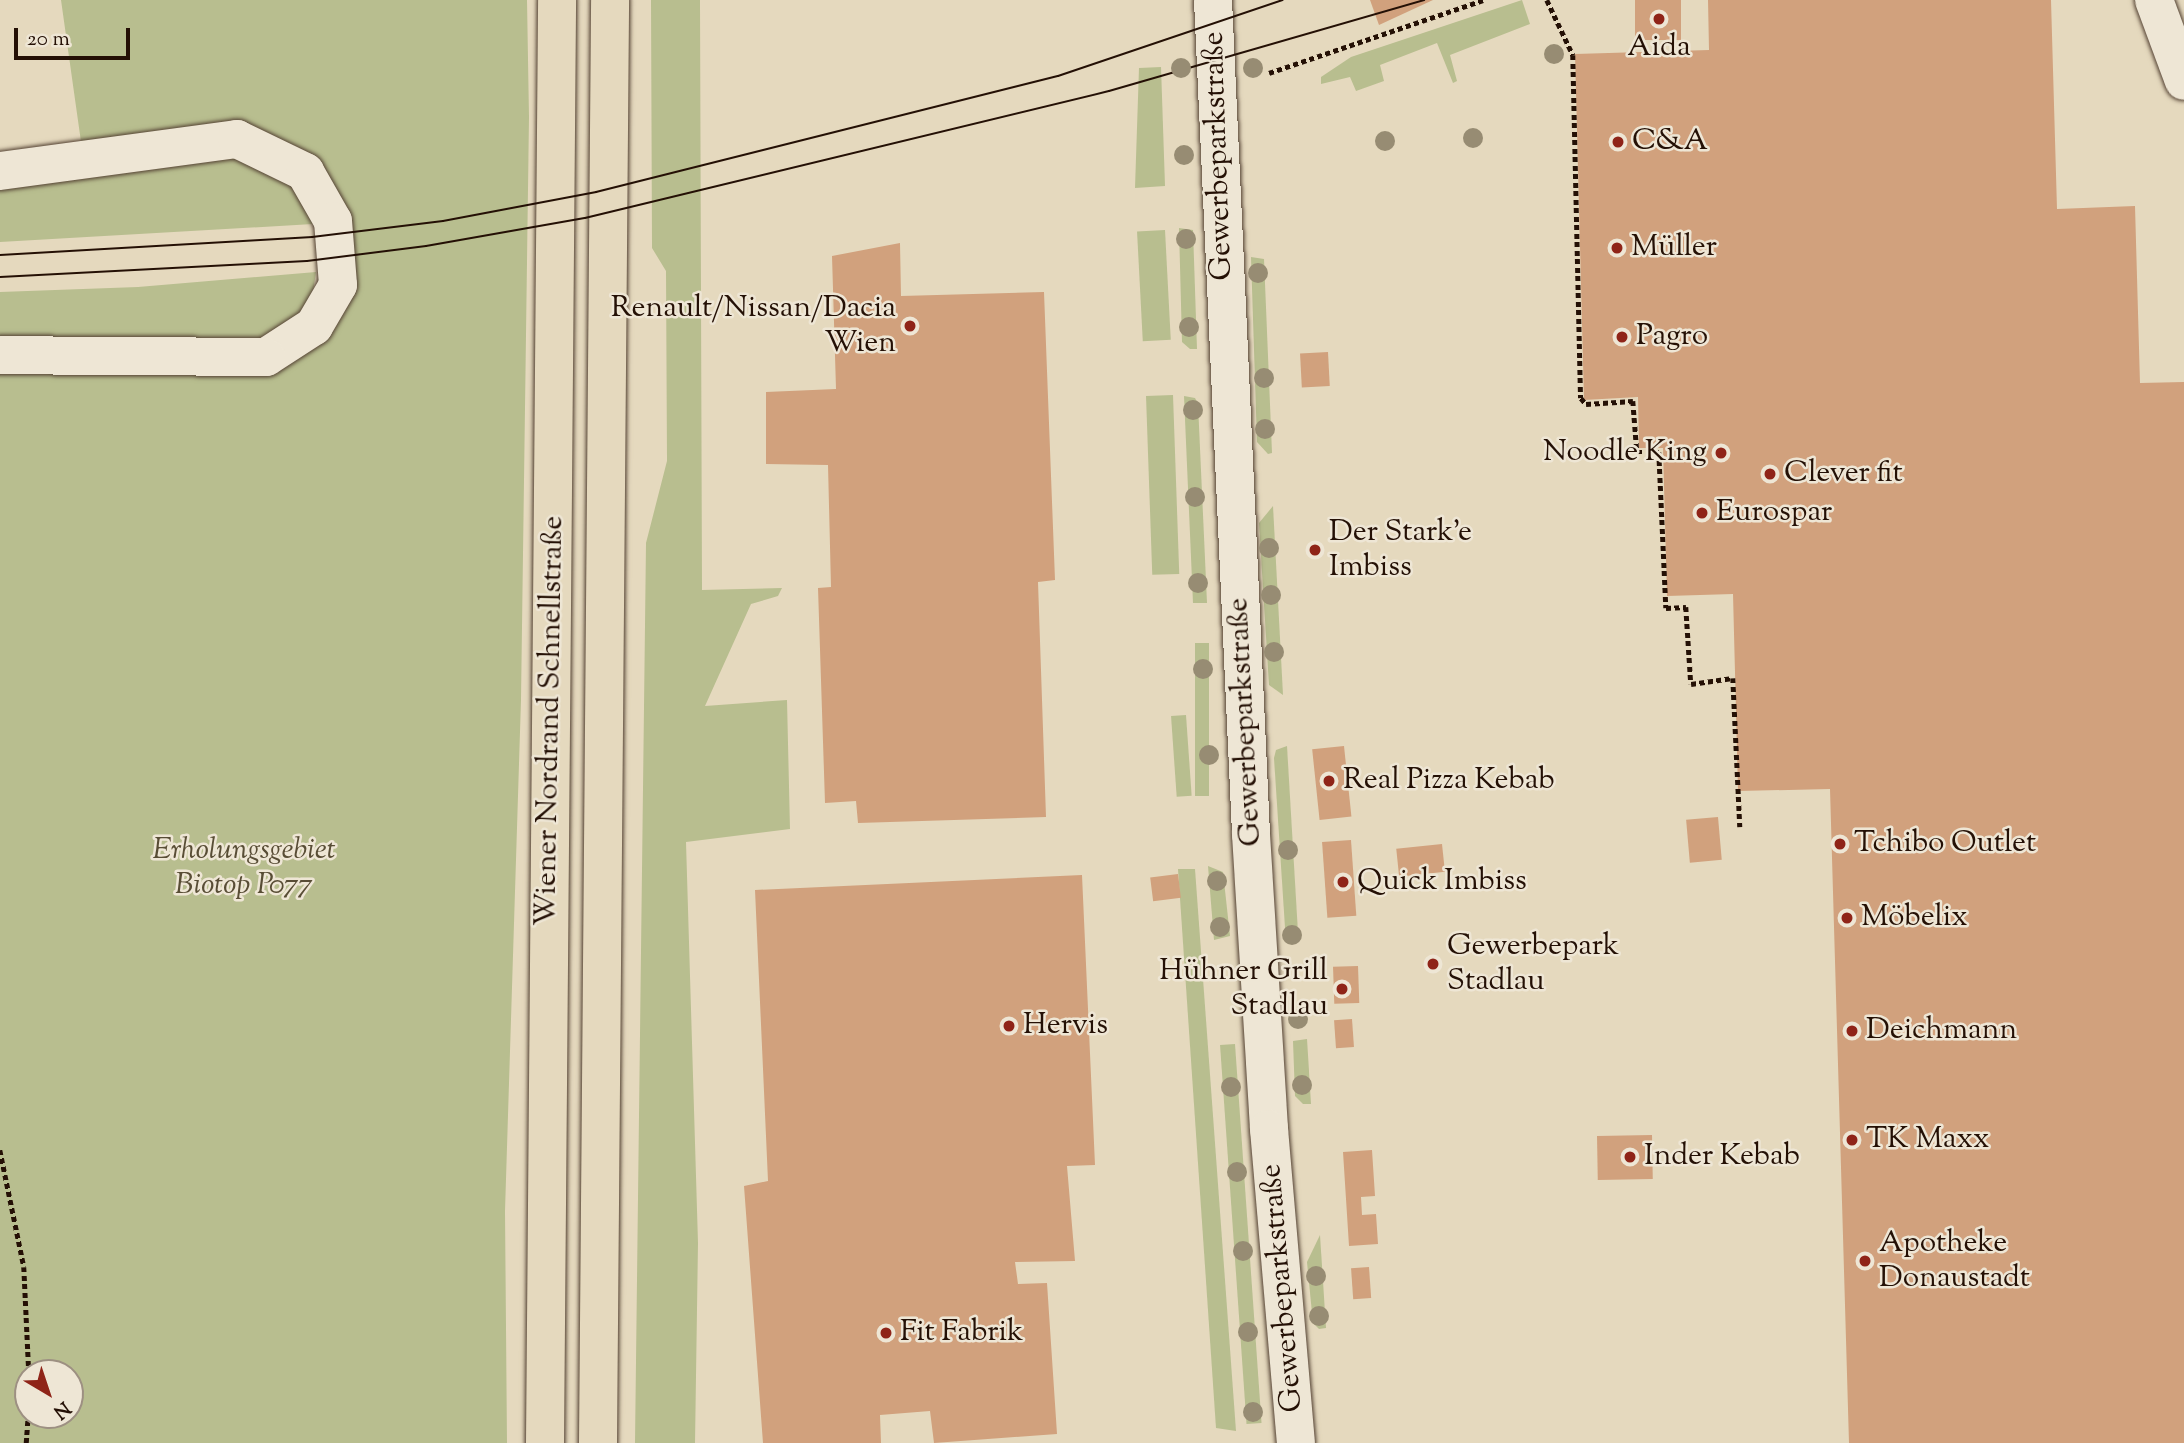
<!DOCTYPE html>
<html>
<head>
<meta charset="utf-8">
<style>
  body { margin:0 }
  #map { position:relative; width:2184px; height:1443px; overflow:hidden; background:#e5d9be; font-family:"Sorts Mill Goudy",serif }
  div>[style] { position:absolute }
  .green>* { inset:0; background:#b8be8f; transform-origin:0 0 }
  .building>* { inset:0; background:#d1a17d; transform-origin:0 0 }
  .path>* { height:4.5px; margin-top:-2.25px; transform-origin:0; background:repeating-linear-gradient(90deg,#241005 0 5px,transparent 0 8.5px) }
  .roads { filter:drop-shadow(0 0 2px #544233) drop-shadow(0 0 2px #544233) }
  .minor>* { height:38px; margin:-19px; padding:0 19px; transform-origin:19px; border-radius:19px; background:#eee6d5 }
  .highway>* { height:38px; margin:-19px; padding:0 19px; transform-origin:19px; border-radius:19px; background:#e5d9be }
  .tram>* { height:2px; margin:-1px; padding:0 1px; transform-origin:1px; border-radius:1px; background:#241005 }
  .trees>* { width:20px; height:20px; margin:-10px; border-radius:50%; background:#978c73 }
  .dots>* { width:19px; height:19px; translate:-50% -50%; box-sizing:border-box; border:4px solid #eee6d5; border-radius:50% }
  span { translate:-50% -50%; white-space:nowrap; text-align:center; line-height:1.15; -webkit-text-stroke:5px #eee6d5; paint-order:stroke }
  .poi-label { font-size:30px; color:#241005 }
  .left { translate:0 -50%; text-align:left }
  .right { translate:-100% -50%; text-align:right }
  .street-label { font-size:30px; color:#241005 }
  .park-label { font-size:30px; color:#584d35; font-style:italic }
  .north { position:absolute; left:14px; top:1359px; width:70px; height:70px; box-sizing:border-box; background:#eee6d5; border:2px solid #9d9082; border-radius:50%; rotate:141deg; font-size:19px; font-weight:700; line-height:28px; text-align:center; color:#241005 }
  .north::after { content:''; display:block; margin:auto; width:24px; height:32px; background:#8f2418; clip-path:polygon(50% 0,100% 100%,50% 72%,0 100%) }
  .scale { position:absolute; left:14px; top:28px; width:116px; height:32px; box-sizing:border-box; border:4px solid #241005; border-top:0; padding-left:9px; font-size:21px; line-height:24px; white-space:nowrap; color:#241005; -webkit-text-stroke:5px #eee6d5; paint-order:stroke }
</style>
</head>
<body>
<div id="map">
  <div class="green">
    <i style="clip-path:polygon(evenodd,61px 0,527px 0,529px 117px,521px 700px,505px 1211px,507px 1443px,0 1443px,0 362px,315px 344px,340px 202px,244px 131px,82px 149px,61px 0,28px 1373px,70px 1373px,70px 1415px,28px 1415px,28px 1373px)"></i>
    <i style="clip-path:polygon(651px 0,700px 0,702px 590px,782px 588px,778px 596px,751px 604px,705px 706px,787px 700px,790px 829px,686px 842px,698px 1243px,695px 1443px,635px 1443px,646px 543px,667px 461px,666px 271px,652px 248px)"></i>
    <i style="clip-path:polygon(1522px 0,1530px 24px,1450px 55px,1457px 81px,1453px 83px,1437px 43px,1380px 65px,1384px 81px,1356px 91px,1350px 77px,1321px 84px,1321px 77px,1351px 57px)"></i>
    <i style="clip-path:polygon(1161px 67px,1165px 186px,1135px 188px,1139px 68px)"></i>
    <i style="clip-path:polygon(228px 156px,290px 176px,313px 224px,0 242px,0 181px)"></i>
    <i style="clip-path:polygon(1179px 228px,1193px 230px,1197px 349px,1190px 349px,1182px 342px)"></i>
    <i style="left:1165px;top:230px;width:110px;height:28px;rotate:87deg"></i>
    <i style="clip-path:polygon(1251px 257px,1264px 259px,1272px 453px,1268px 454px,1257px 442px)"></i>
    <i style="clip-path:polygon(316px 272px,312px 299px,277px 338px,0 341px,0 292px,138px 287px)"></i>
    <i style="left:1173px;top:395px;width:179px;height:27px;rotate:88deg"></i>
    <i style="clip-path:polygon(1184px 396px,1195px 398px,1198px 404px,1207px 603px,1193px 603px)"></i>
    <i style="clip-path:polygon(1273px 506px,1283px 695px,1269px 685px,1259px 523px)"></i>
    <i style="left:1195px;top:643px;width:14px;height:153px"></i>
    <i style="left:1186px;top:715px;width:81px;height:15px;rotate:86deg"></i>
    <i style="clip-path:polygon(1287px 746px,1298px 933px,1293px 942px,1286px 943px,1274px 758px,1276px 750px)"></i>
    <i style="clip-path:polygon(1208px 866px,1223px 872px,1230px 936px,1214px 940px)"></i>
    <i style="clip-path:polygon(1178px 869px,1195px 869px,1236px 1431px,1216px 1428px)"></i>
    <i style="clip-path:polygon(1307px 1039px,1311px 1104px,1303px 1104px,1295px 1096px,1293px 1041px)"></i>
    <i style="left:1235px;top:1044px;width:380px;height:15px;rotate:86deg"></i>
    <i style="clip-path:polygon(1320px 1235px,1326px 1328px,1319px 1329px,1313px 1323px,1307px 1262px)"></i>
  </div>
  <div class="building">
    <i style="clip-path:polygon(1370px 0,1433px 0,1379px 25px)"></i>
    <i style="left:1635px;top:0;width:46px;height:40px"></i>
    <i style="clip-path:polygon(1708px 0,2051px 0,2057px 209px,2135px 206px,2140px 383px,2184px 382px,2184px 1443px,1849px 1443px,1830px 789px,1738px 791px,1733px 594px,1667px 596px,1663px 448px,1639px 448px,1638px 397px,1584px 400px,1575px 54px,1709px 50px)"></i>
    <i style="clip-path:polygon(900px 243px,901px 296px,1044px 292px,1055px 580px,1038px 582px,1046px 817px,858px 823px,856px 801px,825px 803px,818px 588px,831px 587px,828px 465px,766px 464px,766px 392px,836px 389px,832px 256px)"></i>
    <i style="left:1328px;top:352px;width:34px;height:28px;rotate:87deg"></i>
    <i style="left:1344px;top:746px;width:71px;height:32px;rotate:84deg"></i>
    <i style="left:1718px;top:817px;width:43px;height:32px;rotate:85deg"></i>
    <i style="left:1351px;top:840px;width:76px;height:29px;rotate:86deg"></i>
    <i style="left:1442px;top:844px;width:28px;height:46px;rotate:84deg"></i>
    <i style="left:1178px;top:874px;width:24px;height:28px;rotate:83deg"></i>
    <i style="clip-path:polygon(1082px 875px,1095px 1165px,1067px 1166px,1075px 1261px,1015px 1262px,1018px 1284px,1047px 1283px,1057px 1434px,934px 1443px,930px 1411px,880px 1415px,881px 1443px,763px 1443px,744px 1186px,768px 1181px,755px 890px)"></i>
    <i style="left:1358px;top:966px;width:37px;height:25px;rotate:88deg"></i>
    <i style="left:1352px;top:1019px;width:28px;height:18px;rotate:86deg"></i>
    <i style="left:1652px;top:1135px;width:44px;height:55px;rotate:89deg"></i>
    <i style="clip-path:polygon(1372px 1150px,1375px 1196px,1361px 1197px,1362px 1215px,1376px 1214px,1378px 1244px,1349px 1246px,1343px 1152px)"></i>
    <i style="left:1369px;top:1267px;width:31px;height:18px;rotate:86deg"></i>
  </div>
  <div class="path">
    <i style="left:1547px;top:0;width:61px;rotate:64.7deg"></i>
    <i style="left:1573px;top:55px;width:343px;rotate:88.7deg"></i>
    <i style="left:1581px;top:398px;width:8px;rotate:50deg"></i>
    <i style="left:1586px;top:404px;width:47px;rotate:-3.7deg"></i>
    <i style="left:1633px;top:401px;width:51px;rotate:85.5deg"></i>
    <i style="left:1637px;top:452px;width:22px"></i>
    <i style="left:1659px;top:452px;width:156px;rotate:87.4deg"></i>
    <i style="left:1666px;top:608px;width:20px;rotate:-3deg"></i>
    <i style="left:1686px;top:607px;width:77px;rotate:86.3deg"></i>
    <i style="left:1691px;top:684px;width:42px;rotate:-8.1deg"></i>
    <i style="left:1733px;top:678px;width:149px;rotate:87.3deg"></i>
    <i style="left:1269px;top:73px;width:226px;rotate:-18.8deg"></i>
    <i style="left:0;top:1150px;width:119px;rotate:78.4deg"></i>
    <i style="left:24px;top:1267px;width:106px;rotate:87.3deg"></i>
    <i style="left:26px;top:1443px;width:28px;rotate:-86deg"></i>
  </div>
  <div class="roads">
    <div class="minor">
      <i style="left:1213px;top:0;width:835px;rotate:87.39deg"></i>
      <i style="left:1251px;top:834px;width:296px;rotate:86.5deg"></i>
      <i style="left:1269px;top:1129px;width:315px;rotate:85.1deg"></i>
      <i style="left:2154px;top:0;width:86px;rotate:69.7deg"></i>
      <i style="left:0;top:171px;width:239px;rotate:-7.7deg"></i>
      <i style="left:237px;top:139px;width:76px;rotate:25.9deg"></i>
      <i style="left:305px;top:172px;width:56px;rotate:60.3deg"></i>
      <i style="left:333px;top:221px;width:64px;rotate:85.5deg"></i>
      <i style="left:338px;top:285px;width:48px;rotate:120.3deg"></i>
      <i style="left:314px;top:326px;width:57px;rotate:147.1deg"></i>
      <i style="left:266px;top:357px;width:266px;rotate:-179.6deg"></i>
    </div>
    <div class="highway">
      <i style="left:545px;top:1443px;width:1443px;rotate:-89.52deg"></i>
      <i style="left:598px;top:1443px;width:1443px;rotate:-89.52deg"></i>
    </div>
  </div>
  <div class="tram">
    <i style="left:0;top:255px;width:313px;rotate:-3.3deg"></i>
    <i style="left:312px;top:237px;width:132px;rotate:-7deg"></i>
    <i style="left:443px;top:221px;width:156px;rotate:-10.7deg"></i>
    <i style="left:596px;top:192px;width:476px;rotate:-14.1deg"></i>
    <i style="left:1058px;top:76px;width:237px;rotate:-18.7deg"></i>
    <i style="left:0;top:277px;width:307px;rotate:-3deg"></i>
    <i style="left:307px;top:261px;width:120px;rotate:-7.2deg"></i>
    <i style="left:426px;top:246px;width:161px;rotate:-10deg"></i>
    <i style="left:585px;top:218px;width:539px;rotate:-13.62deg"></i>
    <i style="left:1109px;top:91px;width:328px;rotate:-16.1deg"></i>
  </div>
  <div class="trees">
    <i style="left:1554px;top:54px"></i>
    <i style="left:1181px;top:68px"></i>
    <i style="left:1253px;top:68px"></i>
    <i style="left:1473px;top:138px"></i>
    <i style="left:1385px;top:141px"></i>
    <i style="left:1184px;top:155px"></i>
    <i style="left:1186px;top:239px"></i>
    <i style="left:1258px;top:273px"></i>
    <i style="left:1189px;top:327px"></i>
    <i style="left:1264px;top:378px"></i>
    <i style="left:1193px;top:410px"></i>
    <i style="left:1265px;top:429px"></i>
    <i style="left:1195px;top:497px"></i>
    <i style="left:1269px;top:548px"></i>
    <i style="left:1198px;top:583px"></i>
    <i style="left:1271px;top:595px"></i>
    <i style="left:1274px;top:652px"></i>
    <i style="left:1203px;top:669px"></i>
    <i style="left:1209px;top:755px"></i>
    <i style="left:1288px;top:850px"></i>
    <i style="left:1217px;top:881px"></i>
    <i style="left:1220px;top:927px"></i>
    <i style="left:1292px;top:935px"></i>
    <i style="left:1298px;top:1019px"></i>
    <i style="left:1302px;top:1085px"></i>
    <i style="left:1231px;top:1087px"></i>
    <i style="left:1237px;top:1172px"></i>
    <i style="left:1243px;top:1251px"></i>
    <i style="left:1316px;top:1276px"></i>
    <i style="left:1319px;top:1316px"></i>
    <i style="left:1248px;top:1332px"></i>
    <i style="left:1253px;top:1412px"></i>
  </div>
  <div class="dots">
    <i style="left:1659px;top:19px;background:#8f2418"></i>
    <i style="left:1618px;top:142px;background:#8f2418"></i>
    <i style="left:1617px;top:248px;background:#8f2418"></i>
    <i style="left:910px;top:326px;background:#8f2418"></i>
    <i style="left:1622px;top:337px;background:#8f2418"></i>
    <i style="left:1721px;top:453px;background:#8f2418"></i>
    <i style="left:1770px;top:474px;background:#8f2418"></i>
    <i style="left:1702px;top:513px;background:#8f2418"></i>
    <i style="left:1315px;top:550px;background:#8f2418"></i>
    <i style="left:1329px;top:781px;background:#8f2418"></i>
    <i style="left:1840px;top:844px;background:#8f2418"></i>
    <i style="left:1343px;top:882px;background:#8f2418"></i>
    <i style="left:1847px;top:918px;background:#8f2418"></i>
    <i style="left:1433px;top:964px;background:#8f2418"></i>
    <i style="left:1342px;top:989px;background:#8f2418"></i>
    <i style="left:1009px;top:1026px;background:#8f2418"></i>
    <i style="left:1852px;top:1031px;background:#8f2418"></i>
    <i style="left:1852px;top:1140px;background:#8f2418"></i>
    <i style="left:1630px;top:1157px;background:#8f2418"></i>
    <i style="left:1865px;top:1261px;background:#8f2418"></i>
    <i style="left:886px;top:1333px;background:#8f2418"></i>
  </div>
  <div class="poi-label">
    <span style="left:1659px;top:48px">Aida</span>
    <span class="left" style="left:1632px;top:142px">C&amp;A</span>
    <span class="left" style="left:1631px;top:248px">Müller</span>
    <span class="right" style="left:896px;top:326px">Renault/Nissan/Dacia<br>Wien</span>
    <span class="left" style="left:1636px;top:337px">Pagro</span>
    <span class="right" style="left:1707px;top:453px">Noodle King</span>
    <span class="left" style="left:1784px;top:474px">Clever fit</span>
    <span class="left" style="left:1716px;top:513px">Eurospar</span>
    <span class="left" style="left:1329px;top:550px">Der Stark'e<br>Imbiss</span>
    <span class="left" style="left:1343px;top:781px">Real Pizza Kebab</span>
    <span class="left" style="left:1854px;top:844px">Tchibo Outlet</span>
    <span class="left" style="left:1357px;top:882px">Quick Imbiss</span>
    <span class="left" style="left:1861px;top:918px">Möbelix</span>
    <span class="left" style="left:1447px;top:964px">Gewerbepark<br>Stadlau</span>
    <span class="right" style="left:1328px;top:989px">Hühner Grill<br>Stadlau</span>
    <span class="left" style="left:1023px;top:1026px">Hervis</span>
    <span class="left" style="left:1866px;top:1031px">Deichmann</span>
    <span class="left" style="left:1866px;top:1140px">TK Maxx</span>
    <span class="left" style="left:1644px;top:1157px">Inder Kebab</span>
    <span class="left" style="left:1879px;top:1261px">Apotheke<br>Donaustadt</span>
    <span class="left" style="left:900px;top:1333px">Fit Fabrik</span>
  </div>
  <div class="street-label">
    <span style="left:1219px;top:156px;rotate:-92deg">Gewerbeparkstraße</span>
    <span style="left:551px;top:721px;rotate:-89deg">Wiener Nordrand Schnellstraße</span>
    <span style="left:1246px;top:722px;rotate:-93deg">Gewerbeparkstraße</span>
    <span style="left:1283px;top:1288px;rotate:-95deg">Gewerbeparkstraße</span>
  </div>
  <div class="park-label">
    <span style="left:244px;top:868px">Erholungsgebiet<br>Biotop P077</span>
  </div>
  <div class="north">N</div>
  <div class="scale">20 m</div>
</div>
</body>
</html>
